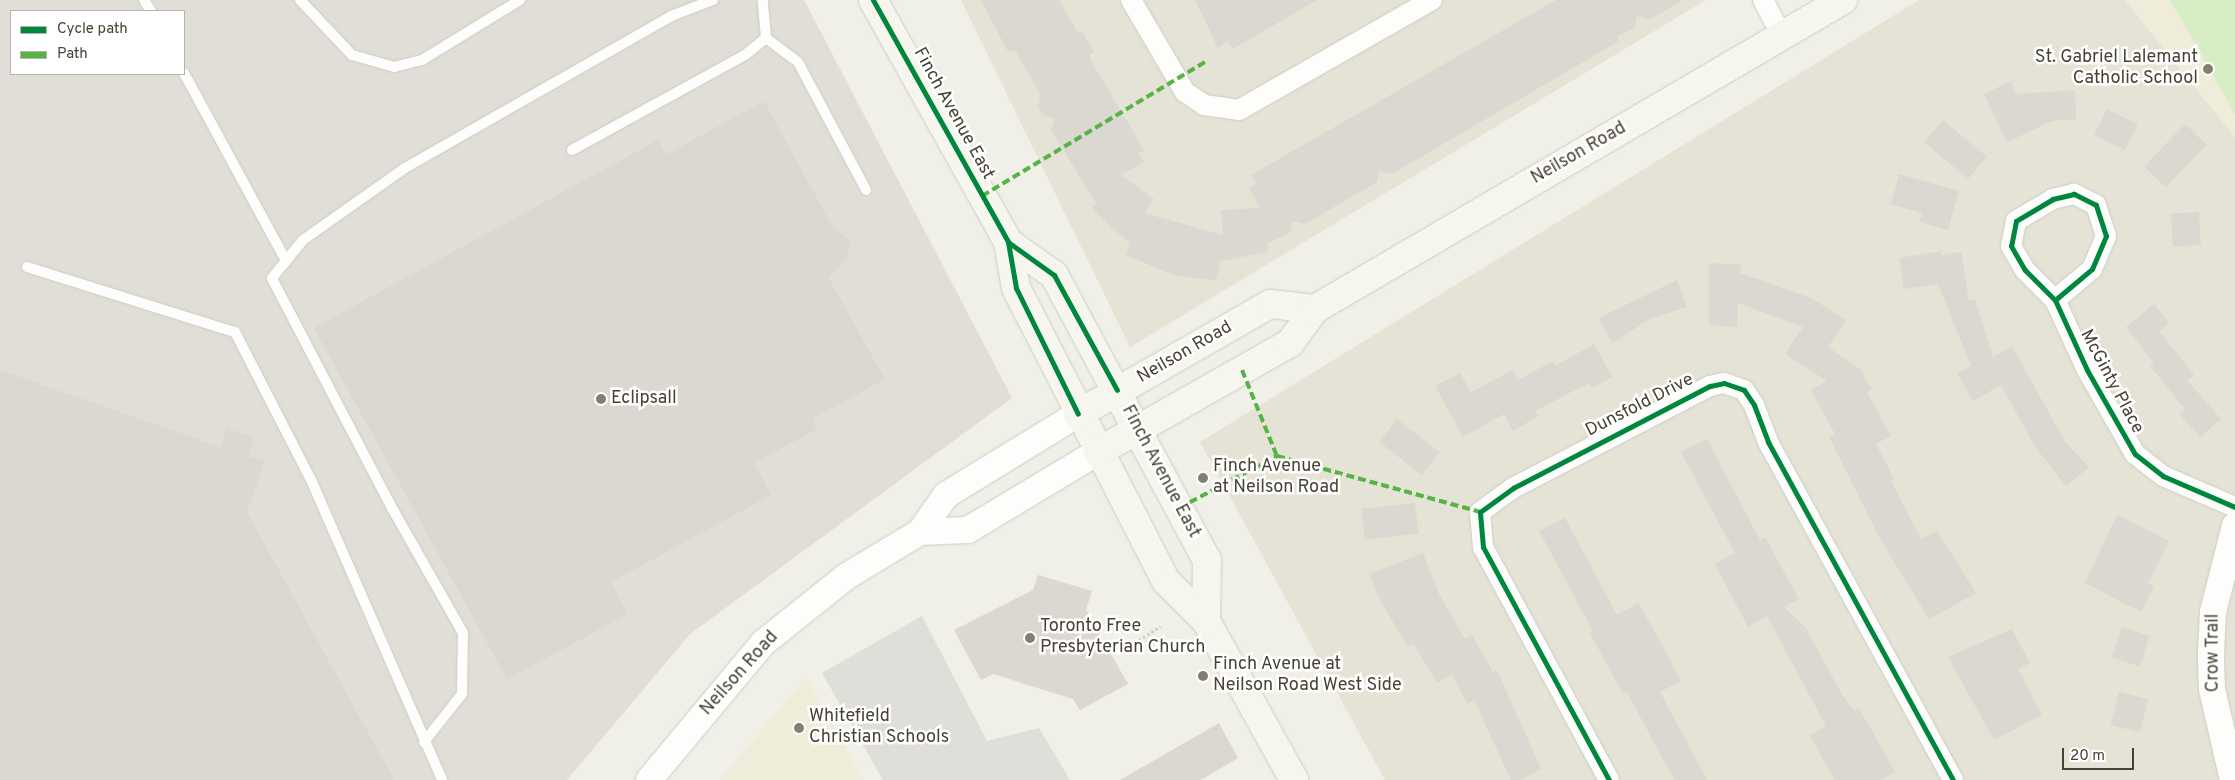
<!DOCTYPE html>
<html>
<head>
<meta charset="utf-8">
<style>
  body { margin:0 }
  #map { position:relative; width:2235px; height:780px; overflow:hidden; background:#f0efe8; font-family:Overpass,sans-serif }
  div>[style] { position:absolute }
  .residential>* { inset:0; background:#e5e3d5 }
  .industrial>* { inset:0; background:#e0ded6 }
  .education>* { inset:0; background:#efedd9 }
  .green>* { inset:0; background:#d7eec5 }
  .parking>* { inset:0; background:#dfded8 }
  .building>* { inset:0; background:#dad8d0; transform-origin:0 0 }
  .path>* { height:3px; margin-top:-1.5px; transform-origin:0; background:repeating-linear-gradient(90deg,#d1cfc9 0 2.5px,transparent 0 5px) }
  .roads { filter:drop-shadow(0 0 1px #cecdc6) drop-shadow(0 0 1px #cecdc6) }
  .service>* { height:10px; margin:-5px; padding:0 5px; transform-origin:5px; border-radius:5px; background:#fdfdfc }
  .minor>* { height:20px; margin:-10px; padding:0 10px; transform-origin:10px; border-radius:10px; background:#fdfdfc }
  .tertiary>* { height:26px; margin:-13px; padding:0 13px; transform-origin:13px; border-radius:13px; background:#fdfdfc }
  .secondary>* { height:28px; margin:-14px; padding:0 14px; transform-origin:14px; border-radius:14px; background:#f6f5ee }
  .quiet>* { height:4px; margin-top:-2px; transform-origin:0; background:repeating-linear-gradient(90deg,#57b346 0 8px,transparent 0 12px) }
  .cycleway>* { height:5px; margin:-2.5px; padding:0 2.5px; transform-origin:2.5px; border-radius:2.5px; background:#00873e }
  .dots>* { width:14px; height:14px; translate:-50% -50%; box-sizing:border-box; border:2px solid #fff; border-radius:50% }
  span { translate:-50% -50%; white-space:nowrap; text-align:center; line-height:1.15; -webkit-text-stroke:5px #fff; paint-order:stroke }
  .poi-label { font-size:18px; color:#474233 }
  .right { translate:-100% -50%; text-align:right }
  .left { translate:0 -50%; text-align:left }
  .street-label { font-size:18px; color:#474233 }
  .legend { position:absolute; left:10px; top:10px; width:175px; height:65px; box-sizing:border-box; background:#fff; border:1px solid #b5b3ad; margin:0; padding:6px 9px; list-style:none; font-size:15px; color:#474233 }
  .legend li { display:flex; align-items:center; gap:10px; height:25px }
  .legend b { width:25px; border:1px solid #b5b3ad }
  .scale { position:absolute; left:2062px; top:748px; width:72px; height:22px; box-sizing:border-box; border:2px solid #474233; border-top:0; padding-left:6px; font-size:15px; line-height:18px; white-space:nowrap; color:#474233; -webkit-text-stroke:4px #fff; paint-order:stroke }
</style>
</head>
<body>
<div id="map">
  <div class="residential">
    <i style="clip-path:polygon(961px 0,1706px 0,1130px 347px)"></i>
    <i style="clip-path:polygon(1919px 0,2125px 0,2235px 137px,2235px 780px,1385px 780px,1200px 442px)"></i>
  </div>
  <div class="industrial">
    <i style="clip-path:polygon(evenodd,0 0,804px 0,1012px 398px,690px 634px,567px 780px,0 780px,0 0,11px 11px,184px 11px,184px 74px,11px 74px,11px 11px)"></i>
  </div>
  <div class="education">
    <i style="clip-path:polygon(2125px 0,2235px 0,2235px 137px)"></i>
    <i style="clip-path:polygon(806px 677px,864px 780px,720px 780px)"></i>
  </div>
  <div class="green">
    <i style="clip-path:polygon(2170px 0,2235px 0,2235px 114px)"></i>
  </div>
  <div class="parking">
    <i style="clip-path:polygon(922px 616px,987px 741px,1039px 728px,1070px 780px,883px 780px,822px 673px)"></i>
  </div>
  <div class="building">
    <i style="clip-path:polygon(981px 0,1059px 0,1078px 33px,1082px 31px,1094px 52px,1089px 55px,1093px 64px,1144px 150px,1138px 154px,1144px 162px,1121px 175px,1154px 199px,1144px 213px,1223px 235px,1221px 210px,1260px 208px,1249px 188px,1256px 184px,1251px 175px,1556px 0,1683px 0,1649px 20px,1637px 16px,1634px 28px,1617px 37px,1619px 41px,1392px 174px,1379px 171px,1377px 182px,1305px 224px,1293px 221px,1290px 232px,1267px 244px,1268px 252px,1220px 261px,1216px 280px,1176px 276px,1126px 255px,1130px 244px,1092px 209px,1096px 203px,1051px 130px,1055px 119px,1043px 115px,1038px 107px,1041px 95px,1016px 52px,1007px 50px)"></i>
    <i style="clip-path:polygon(1195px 0,1317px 0,1233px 49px,1228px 41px,1218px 48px)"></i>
    <i style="clip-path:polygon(2011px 81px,2016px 94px,2075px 90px,2076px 119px,2052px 121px,2007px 142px,1984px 94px)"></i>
    <i style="clip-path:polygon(764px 101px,832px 226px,850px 240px,847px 259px,828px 277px,885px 379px,812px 419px,817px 429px,754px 463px,771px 495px,611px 582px,628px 614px,507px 679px,314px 328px,658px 140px,666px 155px)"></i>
    <i style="left:2107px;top:109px;width:34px;height:29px;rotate:26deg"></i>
    <i style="left:1943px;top:120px;width:57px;height:29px;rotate:40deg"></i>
    <i style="left:2185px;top:124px;width:30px;height:59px;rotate:44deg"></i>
    <i style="clip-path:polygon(1899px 174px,1959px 191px,1948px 230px,1919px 222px,1922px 213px,1891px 204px)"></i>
    <i style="left:2199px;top:212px;width:33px;height:28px;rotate:87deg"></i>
    <i style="clip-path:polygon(1942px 251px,1941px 255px,1961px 252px,1969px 301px,1975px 299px,1993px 357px,2012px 346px,2065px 442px,2089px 467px,2066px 486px,2036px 448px,2001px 385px,1973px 401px,1957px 373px,1971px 366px,1938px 284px,1904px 289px,1899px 258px)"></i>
    <i style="clip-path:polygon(1709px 263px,1741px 265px,1740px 273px,1811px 298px,1846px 320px,1828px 347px,1860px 369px,1872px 390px,1867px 392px,1891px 436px,1876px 444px,1894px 479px,1891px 481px,1921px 539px,1937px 531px,1976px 593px,1929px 619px,1879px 537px,1829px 437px,1835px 434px,1811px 390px,1827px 381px,1785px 354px,1803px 327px,1738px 303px,1737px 327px,1709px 325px)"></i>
    <i style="clip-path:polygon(1677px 280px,1687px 307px,1649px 319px,1612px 344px,1599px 318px)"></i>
    <i style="clip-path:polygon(2154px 304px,2169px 323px,2159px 331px,2194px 375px,2187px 380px,2221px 419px,2200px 437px,2179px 414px,2185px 409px,2150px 366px,2154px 363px,2126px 327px)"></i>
    <i style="clip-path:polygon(1594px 344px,1612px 377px,1592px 388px,1589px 383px,1535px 411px,1538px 416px,1513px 431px,1504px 414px,1463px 437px,1435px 386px,1460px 373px,1471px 392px,1513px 370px,1518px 380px,1553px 361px,1555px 366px)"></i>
    <i style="clip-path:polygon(0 370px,220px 447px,227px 428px,254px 438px,248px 456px,265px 461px,247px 512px,394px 780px,0 780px)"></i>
    <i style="left:1397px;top:419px;width:54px;height:29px;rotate:38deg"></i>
    <i style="clip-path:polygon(1707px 439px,1760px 540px,1765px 537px,1799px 599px,1784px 607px,1806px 628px,1842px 695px,1854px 711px,1859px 708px,1895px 772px,1880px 780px,1834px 780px,1810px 735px,1826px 726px,1767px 616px,1748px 627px,1715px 564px,1735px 553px,1681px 452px)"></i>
    <i style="left:1415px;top:503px;width:31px;height:54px;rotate:84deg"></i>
    <i style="clip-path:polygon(2117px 515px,2169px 541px,2148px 583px,2154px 587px,2141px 612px,2085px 583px)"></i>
    <i style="clip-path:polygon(1565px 518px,1617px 615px,1638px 603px,1654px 630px,1681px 681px,1660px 692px,1707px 780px,1674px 780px,1627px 692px,1623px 694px,1590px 633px,1593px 631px,1539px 531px)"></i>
    <i style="clip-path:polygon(1423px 553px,1439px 594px,1465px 639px,1472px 635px,1493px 672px,1497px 670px,1541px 769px,1521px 780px,1511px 780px,1474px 700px,1467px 704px,1452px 674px,1437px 683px,1414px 644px,1408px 647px,1381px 602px,1369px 574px)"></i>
    <i style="clip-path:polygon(1038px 575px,1092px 591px,1086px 610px,1128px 684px,1080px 710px,1073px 699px,993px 674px,981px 680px,954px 630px,1033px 590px)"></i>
    <i style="left:2122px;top:627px;width:29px;height:32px;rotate:18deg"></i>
    <i style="clip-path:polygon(2012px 629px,2030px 663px,2018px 669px,2042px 715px,1994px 740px,1948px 657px)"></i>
    <i style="left:2119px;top:692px;width:30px;height:34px;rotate:14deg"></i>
    <i style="clip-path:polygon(1219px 723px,1238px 758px,1201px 780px,1120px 780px)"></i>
  </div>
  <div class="path">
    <i style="left:1122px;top:651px;width:46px;rotate:-32.7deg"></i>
  </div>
  <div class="roads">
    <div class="service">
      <i style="left:144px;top:0;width:13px;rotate:58deg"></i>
      <i style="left:300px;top:0;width:76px;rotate:46.6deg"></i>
      <i style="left:352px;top:55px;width:44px;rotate:15.9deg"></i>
      <i style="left:394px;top:67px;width:29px;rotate:-14deg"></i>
      <i style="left:422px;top:60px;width:115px;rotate:-31.5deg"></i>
      <i style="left:766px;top:38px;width:40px;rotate:37deg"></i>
      <i style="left:798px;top:62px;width:145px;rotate:62deg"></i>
      <i style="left:184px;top:73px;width:214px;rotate:61.5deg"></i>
      <i style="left:572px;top:150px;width:197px;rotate:-28.8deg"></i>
      <i style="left:745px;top:55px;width:27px;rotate:-39deg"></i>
      <i style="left:766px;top:38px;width:38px;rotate:-95deg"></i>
      <i style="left:27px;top:267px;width:218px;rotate:17.4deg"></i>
      <i style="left:235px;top:332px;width:169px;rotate:62.8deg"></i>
      <i style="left:312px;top:482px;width:325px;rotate:66.4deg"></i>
      <i style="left:424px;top:742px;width:61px;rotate:-51.6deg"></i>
      <i style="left:462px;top:694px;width:61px;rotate:-89.1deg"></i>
      <i style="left:463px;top:633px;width:144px;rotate:-119.6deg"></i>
      <i style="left:392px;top:508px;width:259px;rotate:-117.6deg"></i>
      <i style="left:272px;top:278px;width:49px;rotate:-50.8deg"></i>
      <i style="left:303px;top:240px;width:125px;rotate:-35.2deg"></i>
      <i style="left:405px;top:168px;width:306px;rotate:-29.7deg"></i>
      <i style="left:671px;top:16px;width:45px;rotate:-20.9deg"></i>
    </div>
    <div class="minor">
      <i style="left:1131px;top:0;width:107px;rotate:59.6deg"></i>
      <i style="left:1185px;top:92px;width:23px;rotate:34deg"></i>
      <i style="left:1204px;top:105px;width:35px;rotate:8deg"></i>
      <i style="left:1239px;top:110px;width:222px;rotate:-29.7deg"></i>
      <i style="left:1763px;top:0;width:40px;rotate:62deg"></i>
      <i style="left:2055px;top:300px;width:48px;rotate:-40deg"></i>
      <i style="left:2092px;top:269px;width:36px;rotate:-67deg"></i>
      <i style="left:2106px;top:236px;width:33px;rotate:-108deg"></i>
      <i style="left:2096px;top:205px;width:25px;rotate:-153deg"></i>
      <i style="left:2074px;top:194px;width:22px;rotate:167deg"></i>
      <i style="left:2053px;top:199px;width:43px;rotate:149.3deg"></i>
      <i style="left:2016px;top:221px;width:25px;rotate:101deg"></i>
      <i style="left:2011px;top:246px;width:28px;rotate:60deg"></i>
      <i style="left:2025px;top:270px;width:42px;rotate:45deg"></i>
      <i style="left:2055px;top:300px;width:77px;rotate:65.4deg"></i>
      <i style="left:2087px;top:370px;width:97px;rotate:60.3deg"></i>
      <i style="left:2135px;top:454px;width:36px;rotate:38deg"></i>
      <i style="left:2163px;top:476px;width:78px;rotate:23.3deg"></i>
      <i style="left:1609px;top:780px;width:265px;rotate:-118.4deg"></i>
      <i style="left:1483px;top:547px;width:35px;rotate:-95deg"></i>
      <i style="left:1480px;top:512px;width:41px;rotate:-36deg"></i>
      <i style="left:1513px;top:488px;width:222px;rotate:-27.4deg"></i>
      <i style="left:1710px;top:386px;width:14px;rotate:-12deg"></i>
      <i style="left:1724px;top:383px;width:21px;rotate:19deg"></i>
      <i style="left:1744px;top:390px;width:18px;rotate:56deg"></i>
      <i style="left:1754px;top:405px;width:40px;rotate:69deg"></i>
      <i style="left:1768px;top:442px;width:385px;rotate:61.3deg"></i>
    </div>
    <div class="tertiary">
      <i style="left:920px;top:532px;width:48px;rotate:-2.4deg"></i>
      <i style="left:968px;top:530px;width:152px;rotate:-31deg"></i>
      <i style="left:649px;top:780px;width:178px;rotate:-50.2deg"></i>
      <i style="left:763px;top:643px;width:107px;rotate:-38.6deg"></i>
      <i style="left:847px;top:576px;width:85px;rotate:-31.1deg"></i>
      <i style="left:920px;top:532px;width:45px;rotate:-54.9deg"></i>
      <i style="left:946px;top:495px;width:155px;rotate:-31.5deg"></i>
      <i style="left:2233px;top:780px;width:93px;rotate:-103deg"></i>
      <i style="left:2212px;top:689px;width:35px;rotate:-92deg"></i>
      <i style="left:2211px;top:654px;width:42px;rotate:-87.3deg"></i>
      <i style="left:2213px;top:612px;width:89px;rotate:-75.7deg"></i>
    </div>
    <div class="secondary">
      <i style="left:873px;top:0;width:277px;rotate:60.8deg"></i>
      <i style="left:1008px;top:242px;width:47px;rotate:80.1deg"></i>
      <i style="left:1016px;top:288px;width:329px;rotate:62.9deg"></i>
      <i style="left:1166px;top:581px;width:57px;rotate:45deg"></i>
      <i style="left:1206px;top:621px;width:182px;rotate:61deg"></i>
      <i style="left:1008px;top:242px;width:57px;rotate:35.7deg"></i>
      <i style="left:1054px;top:275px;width:323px;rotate:61.8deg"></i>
      <i style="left:1207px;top:560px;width:61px;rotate:90.9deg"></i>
      <i style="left:1078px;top:414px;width:221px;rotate:-29.8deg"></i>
      <i style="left:1270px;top:304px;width:45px;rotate:6.3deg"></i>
      <i style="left:1098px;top:452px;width:221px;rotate:-29.6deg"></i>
      <i style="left:1290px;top:343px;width:42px;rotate:-53.7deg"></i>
      <i style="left:1315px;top:309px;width:612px;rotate:-30.34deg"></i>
    </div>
  </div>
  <div class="quiet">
    <i style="left:982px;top:196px;width:264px;rotate:-31deg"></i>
    <i style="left:1242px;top:370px;width:93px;rotate:67.9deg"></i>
    <i style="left:1277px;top:456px;width:211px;rotate:15.4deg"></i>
    <i style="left:1179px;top:508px;width:111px;rotate:-28deg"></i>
  </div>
  <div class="cycleway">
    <i style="left:873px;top:0;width:277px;rotate:60.8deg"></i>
    <i style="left:1008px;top:242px;width:47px;rotate:80.1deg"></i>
    <i style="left:1016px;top:288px;width:140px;rotate:63.8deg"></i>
    <i style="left:1008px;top:242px;width:57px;rotate:35.7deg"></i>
    <i style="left:1054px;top:275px;width:131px;rotate:61.3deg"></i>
    <i style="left:2055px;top:300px;width:48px;rotate:-40deg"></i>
    <i style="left:2092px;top:269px;width:36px;rotate:-67deg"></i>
    <i style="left:2106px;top:236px;width:33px;rotate:-108deg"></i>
    <i style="left:2096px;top:205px;width:25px;rotate:-153deg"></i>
    <i style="left:2074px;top:194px;width:22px;rotate:167deg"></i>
    <i style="left:2053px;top:199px;width:43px;rotate:149.3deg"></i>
    <i style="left:2016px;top:221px;width:25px;rotate:101deg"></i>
    <i style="left:2011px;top:246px;width:28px;rotate:60deg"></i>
    <i style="left:2025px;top:270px;width:42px;rotate:45deg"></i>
    <i style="left:2055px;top:300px;width:77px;rotate:65.4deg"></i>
    <i style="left:2087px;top:370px;width:97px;rotate:60.3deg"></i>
    <i style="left:2135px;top:454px;width:36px;rotate:38deg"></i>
    <i style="left:2163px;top:476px;width:78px;rotate:23.3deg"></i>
    <i style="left:1609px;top:780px;width:265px;rotate:-118.4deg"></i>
    <i style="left:1483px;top:547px;width:35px;rotate:-95deg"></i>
    <i style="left:1480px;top:512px;width:41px;rotate:-36deg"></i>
    <i style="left:1513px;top:488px;width:222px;rotate:-27.4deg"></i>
    <i style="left:1710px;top:386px;width:14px;rotate:-12deg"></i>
    <i style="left:1724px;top:383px;width:21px;rotate:19deg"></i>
    <i style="left:1744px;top:390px;width:18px;rotate:56deg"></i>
    <i style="left:1754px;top:405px;width:40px;rotate:69deg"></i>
    <i style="left:1768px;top:442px;width:385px;rotate:61.3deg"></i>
  </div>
  <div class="dots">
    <i style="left:2208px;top:69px;background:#827f72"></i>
    <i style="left:601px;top:399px;background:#827f72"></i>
    <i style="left:1203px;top:478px;background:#827f72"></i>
    <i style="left:1030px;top:638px;background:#827f72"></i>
    <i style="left:1203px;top:676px;background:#827f72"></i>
    <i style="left:799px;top:728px;background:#827f72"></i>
  </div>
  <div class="poi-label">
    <span class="right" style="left:2198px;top:69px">St. Gabriel Lalemant<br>Catholic School</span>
    <span class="left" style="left:611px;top:399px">Eclipsall</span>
    <span class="left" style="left:1213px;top:478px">Finch Avenue<br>at Neilson Road</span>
    <span class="left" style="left:1040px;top:638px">Toronto Free<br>Presbyterian Church</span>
    <span class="left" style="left:1213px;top:676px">Finch Avenue at<br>Neilson Road West Side</span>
    <span class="left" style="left:809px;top:728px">Whitefield<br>Christian Schools</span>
  </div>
  <div class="street-label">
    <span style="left:953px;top:114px;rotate:61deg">Finch Avenue East</span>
    <span style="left:1579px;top:154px;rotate:-30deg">Neilson Road</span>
    <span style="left:1185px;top:353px;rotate:-30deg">Neilson Road</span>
    <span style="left:2111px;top:382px;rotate:62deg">McGinty Place</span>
    <span style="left:1640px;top:406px;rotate:-27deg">Dunsfold Drive</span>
    <span style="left:1160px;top:472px;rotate:62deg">Finch Avenue East</span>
    <span style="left:2214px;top:653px;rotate:-90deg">Crow Trail</span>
    <span style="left:740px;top:674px;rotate:-48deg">Neilson Road</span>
  </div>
  <ul class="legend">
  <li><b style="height:6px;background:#00873e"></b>Cycle path</li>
  <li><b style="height:6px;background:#57b346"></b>Path</li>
  </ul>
  <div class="scale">20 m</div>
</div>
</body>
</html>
